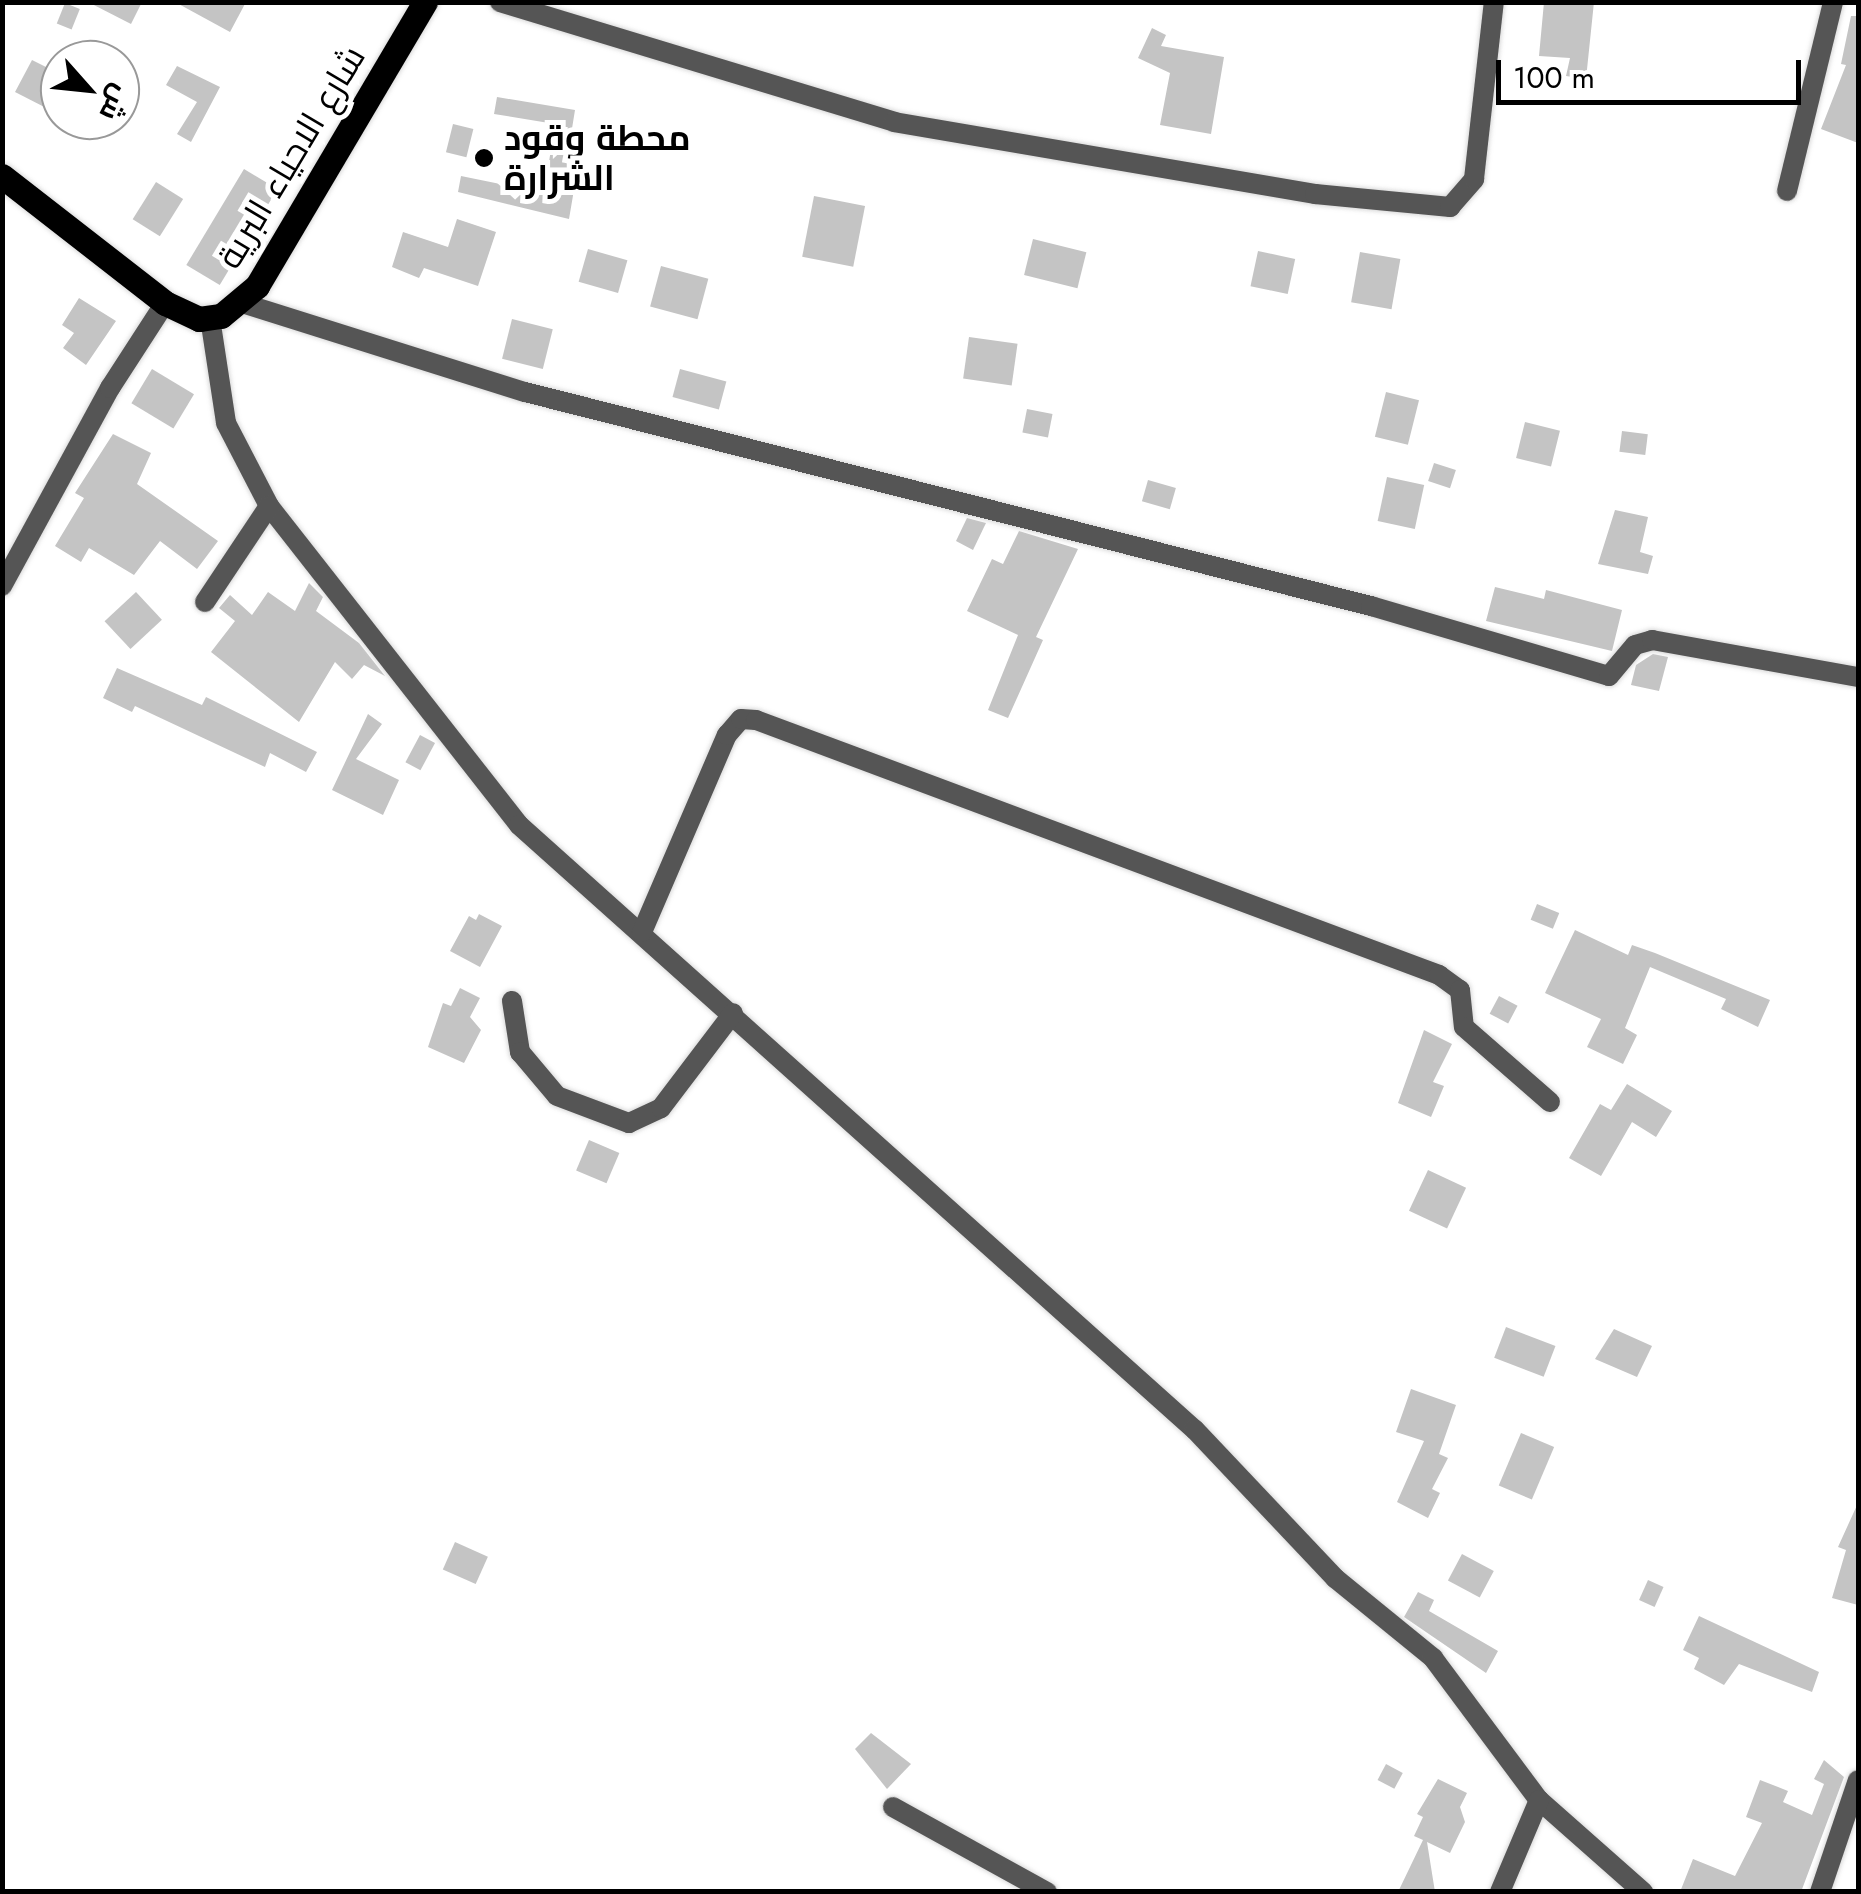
<!DOCTYPE html>
<html>
<head>
<meta charset="utf-8">
<style>
  body { margin:0 }
  #map { position:relative; width:1861px; height:1894px; overflow:hidden; background:#fff; font-family:Jost,Cairo,sans-serif }
  div>[style] { position:absolute }
  .building>* { inset:0; background:#c4c4c4; transform-origin:0 0 }
  .roads { filter:drop-shadow(0 0 2px #dbdbdb) drop-shadow(0 0 2px #dbdbdb) }
  .minor>* { height:20px; margin:-10px; padding:0 10px; transform-origin:10px; border-radius:10px; background:#555 }
  .primary>* { height:25px; margin:-12.5px; padding:0 12.5px; transform-origin:12.5px; border-radius:12.5px; background:#000 }
  .dots>* { width:28px; height:28px; translate:-50% -50%; box-sizing:border-box; border:5px solid #fff; border-radius:50% }
  span { translate:-50% -50%; white-space:nowrap; text-align:center; line-height:1.15; -webkit-text-stroke:10px #fff; paint-order:stroke }
  .poi-label { font-size:35px; color:#000; font-weight:700 }
  .left { translate:0 -50%; text-align:left }
  .street-label { font-size:35px; color:#000 }
  .frame { position:absolute; inset:0; border:5px solid #000; pointer-events:none }
  .north { position:absolute; left:40px; top:40px; width:100px; height:100px; box-sizing:border-box; background:#fff; border:2px solid #999; border-radius:50%; rotate:117deg; font-size:28px; font-weight:700; line-height:40px; text-align:center; color:#000 }
  .north::after { content:''; display:block; margin:auto; width:35px; height:45px; background:#000; clip-path:polygon(50% 0,100% 100%,50% 72%,0 100%) }
  .scale { position:absolute; left:1496px; top:60px; width:305px; height:45px; box-sizing:border-box; border:5px solid #000; border-top:0; padding-left:12px; font-size:30px; line-height:35px; white-space:nowrap; color:#000; -webkit-text-stroke:8px #fff; paint-order:stroke }
</style>
</head>
<body>
<div id="map">
  <div class="building">
    <i style="clip-path:polygon(88px 2px,142px 2px,131px 24px)"></i>
    <i style="clip-path:polygon(175px 2px,246px 2px,230px 32px)"></i>
    <i style="clip-path:polygon(1544px 2px,1594px 2px,1586px 79px,1566px 76px,1570px 58px,1539px 56px)"></i>
    <i style="left:65px;top:3px;width:16px;height:22px;rotate:22deg"></i>
    <i style="clip-path:polygon(1851px 16px,1858px 16px,1858px 143px,1821px 129px,1846px 65px,1841px 64px)"></i>
    <i style="clip-path:polygon(1152px 28px,1166px 35px,1161px 46px,1224px 57px,1211px 134px,1160px 125px,1170px 73px,1138px 58px)"></i>
    <i style="clip-path:polygon(32px 60px,60px 74px,60px 115px,15px 92px)"></i>
    <i style="clip-path:polygon(177px 66px,220px 87px,191px 142px,177px 134px,197px 102px,166px 85px)"></i>
    <i style="clip-path:polygon(497px 97px,575px 110px,570px 141px,582px 143px,569px 219px,458px 192px,461px 176px,544px 193px,555px 124px,494px 114px)"></i>
    <i style="left:453px;top:124px;width:21px;height:29px;rotate:14deg"></i>
    <i style="left:244px;top:169px;width:39px;height:112px;rotate:31deg"></i>
    <i style="left:156px;top:182px;width:32px;height:44px;rotate:32deg"></i>
    <i style="left:814px;top:196px;width:52px;height:62px;rotate:11deg"></i>
    <i style="clip-path:polygon(457px 219px,496px 232px,478px 286px,424px 268px,419px 278px,392px 267px,403px 232px,448px 247px)"></i>
    <i style="left:1033px;top:239px;width:55px;height:37px;rotate:14deg"></i>
    <i style="left:588px;top:249px;width:41px;height:34px;rotate:16deg"></i>
    <i style="left:1258px;top:251px;width:38px;height:36px;rotate:12deg"></i>
    <i style="left:1360px;top:252px;width:41px;height:51px;rotate:10deg"></i>
    <i style="left:661px;top:266px;width:49px;height:42px;rotate:15deg"></i>
    <i style="clip-path:polygon(79px 298px,116px 321px,86px 365px,63px 348px,74px 333px,62px 325px)"></i>
    <i style="left:512px;top:319px;width:42px;height:41px;rotate:14deg"></i>
    <i style="left:969px;top:337px;width:49px;height:42px;rotate:8deg"></i>
    <i style="left:152px;top:369px;width:49px;height:40px;rotate:31deg"></i>
    <i style="left:680px;top:369px;width:48px;height:29px;rotate:15deg"></i>
    <i style="left:1386px;top:392px;width:34px;height:46px;rotate:14deg"></i>
    <i style="left:1027px;top:409px;width:26px;height:24px;rotate:11deg"></i>
    <i style="left:1525px;top:422px;width:36px;height:37px;rotate:14deg"></i>
    <i style="left:1622px;top:431px;width:26px;height:21px;rotate:7deg"></i>
    <i style="clip-path:polygon(113px 434px,151px 453px,137px 484px,218px 541px,197px 569px,160px 541px,134px 575px,89px 548px,81px 562px,55px 546px,84px 498px,75px 493px)"></i>
    <i style="left:1434px;top:463px;width:23px;height:19px;rotate:18deg"></i>
    <i style="left:1387px;top:477px;width:38px;height:45px;rotate:12deg"></i>
    <i style="left:1148px;top:480px;width:29px;height:22px;rotate:16deg"></i>
    <i style="clip-path:polygon(1615px 510px,1648px 517px,1640px 552px,1653px 556px,1648px 574px,1598px 564px)"></i>
    <i style="clip-path:polygon(967px 518px,986px 523px,973px 550px,956px 541px)"></i>
    <i style="clip-path:polygon(1019px 531px,1078px 549px,1036px 637px,1043px 640px,1008px 718px,988px 710px,1018px 635px,967px 611px,992px 559px,1003px 564px)"></i>
    <i style="clip-path:polygon(309px 583px,323px 597px,316px 611px,359px 643px,385px 676px,364px 665px,352px 679px,335px 662px,299px 722px,211px 652px,235px 621px,219px 608px,230px 595px,252px 615px,268px 592px,295px 611px)"></i>
    <i style="clip-path:polygon(1495px 587px,1544px 599px,1546px 590px,1622px 610px,1612px 651px,1486px 621px)"></i>
    <i style="left:136px;top:592px;width:38px;height:43px;rotate:47deg"></i>
    <i style="clip-path:polygon(1653px 654px,1668px 657px,1659px 691px,1631px 685px,1636px 665px)"></i>
    <i style="clip-path:polygon(117px 668px,202px 705px,206px 697px,317px 752px,306px 772px,270px 753px,265px 767px,135px 706px,132px 712px,103px 698px)"></i>
    <i style="clip-path:polygon(368px 714px,382px 724px,356px 759px,399px 780px,383px 815px,332px 790px)"></i>
    <i style="left:420px;top:735px;width:17px;height:31px;rotate:28deg"></i>
    <i style="left:1537px;top:904px;width:24px;height:17px;rotate:22deg"></i>
    <i style="clip-path:polygon(479px 914px,502px 926px,480px 967px,450px 951px,469px 916px,476px 920px)"></i>
    <i style="clip-path:polygon(1575px 930px,1628px 955px,1632px 945px,1655px 953px,1770px 1000px,1758px 1027px,1721px 1009px,1726px 999px,1650px 967px,1625px 1028px,1637px 1035px,1623px 1064px,1587px 1047px,1601px 1019px,1545px 993px)"></i>
    <i style="clip-path:polygon(460px 988px,480px 998px,470px 1017px,481px 1030px,464px 1063px,428px 1047px,443px 1003px,451px 1006px)"></i>
    <i style="left:1499px;top:996px;width:21px;height:20px;rotate:28deg"></i>
    <i style="clip-path:polygon(1424px 1030px,1452px 1044px,1433px 1082px,1444px 1086px,1431px 1117px,1398px 1103px)"></i>
    <i style="clip-path:polygon(1627px 1084px,1672px 1111px,1656px 1137px,1632px 1122px,1601px 1176px,1569px 1158px,1600px 1104px,1611px 1110px)"></i>
    <i style="left:589px;top:1140px;width:33px;height:33px;rotate:23deg"></i>
    <i style="left:1428px;top:1170px;width:42px;height:45px;rotate:25deg"></i>
    <i style="left:1506px;top:1327px;width:53px;height:33px;rotate:21deg"></i>
    <i style="clip-path:polygon(1614px 1329px,1652px 1346px,1637px 1377px,1595px 1359px)"></i>
    <i style="clip-path:polygon(1411px 1389px,1456px 1405px,1439px 1454px,1448px 1458px,1432px 1489px,1440px 1493px,1428px 1518px,1397px 1502px,1424px 1441px,1396px 1432px)"></i>
    <i style="left:1521px;top:1433px;width:36px;height:57px;rotate:23deg"></i>
    <i style="clip-path:polygon(1858px 1503px,1858px 1605px,1832px 1598px,1846px 1550px,1838px 1547px)"></i>
    <i style="left:455px;top:1542px;width:36px;height:30px;rotate:24deg"></i>
    <i style="left:1462px;top:1554px;width:36px;height:30px;rotate:28deg"></i>
    <i style="left:1648px;top:1580px;width:17px;height:22px;rotate:24deg"></i>
    <i style="clip-path:polygon(1418px 1592px,1434px 1600px,1429px 1611px,1498px 1651px,1486px 1673px,1404px 1617px)"></i>
    <i style="clip-path:polygon(1699px 1616px,1819px 1672px,1812px 1692px,1739px 1664px,1724px 1685px,1694px 1669px,1699px 1658px,1683px 1650px)"></i>
    <i style="clip-path:polygon(871px 1733px,911px 1764px,887px 1789px,855px 1749px)"></i>
    <i style="clip-path:polygon(1824px 1760px,1844px 1777px,1801px 1892px,1680px 1892px,1693px 1859px,1735px 1876px,1762px 1823px,1746px 1817px,1760px 1780px,1788px 1791px,1783px 1802px,1812px 1815px,1824px 1784px,1814px 1779px)"></i>
    <i style="left:1386px;top:1764px;width:19px;height:18px;rotate:28deg"></i>
    <i style="clip-path:polygon(1438px 1779px,1467px 1793px,1460px 1807px,1465px 1822px,1450px 1853px,1427px 1842px,1435px 1892px,1398px 1892px,1423px 1840px,1414px 1836px,1423px 1817px,1417px 1814px)"></i>
  </div>
  <div class="roads">
    <div class="minor">
      <i style="left:500px;top:2px;width:412px;rotate:16.9deg"></i>
      <i style="left:894px;top:122px;width:427px;rotate:9.7deg"></i>
      <i style="left:1315px;top:194px;width:136px;rotate:5.5deg"></i>
      <i style="left:1450px;top:207px;width:37px;rotate:-49deg"></i>
      <i style="left:1474px;top:179px;width:178px;rotate:-83.6deg"></i>
      <i style="left:1787px;top:191px;width:195px;rotate:-76.3deg"></i>
      <i style="left:242px;top:303px;width:297px;rotate:17.5deg"></i>
      <i style="left:525px;top:392px;width:873px;rotate:14.2deg"></i>
      <i style="left:1371px;top:606px;width:248px;rotate:16.4deg"></i>
      <i style="left:1609px;top:676px;width:40px;rotate:-50deg"></i>
      <i style="left:1635px;top:645px;width:18px;rotate:-16deg"></i>
      <i style="left:1652px;top:640px;width:209px;rotate:10.2deg"></i>
      <i style="left:210px;top:318px;width:106px;rotate:81.3deg"></i>
      <i style="left:226px;top:423px;width:93px;rotate:62.6deg"></i>
      <i style="left:269px;top:506px;width:405px;rotate:51.9deg"></i>
      <i style="left:519px;top:825px;width:907px;rotate:41.83deg"></i>
      <i style="left:1195px;top:1430px;width:204px;rotate:46.6deg"></i>
      <i style="left:1335px;top:1578px;width:127px;rotate:39.2deg"></i>
      <i style="left:1433px;top:1658px;width:177px;rotate:53.3deg"></i>
      <i style="left:1539px;top:1800px;width:139px;rotate:41.5deg"></i>
      <i style="left:2px;top:586px;width:226px;rotate:-61.4deg"></i>
      <i style="left:110px;top:388px;width:101px;rotate:-57.1deg"></i>
      <i style="left:205px;top:602px;width:115px;rotate:-56.3deg"></i>
      <i style="left:642px;top:932px;width:215px;rotate:-66.7deg"></i>
      <i style="left:727px;top:735px;width:21px;rotate:-49deg"></i>
      <i style="left:741px;top:719px;width:15px;rotate:4deg"></i>
      <i style="left:756px;top:720px;width:729px;rotate:20.47deg"></i>
      <i style="left:1439px;top:975px;width:26px;rotate:36deg"></i>
      <i style="left:1460px;top:990px;width:37px;rotate:84deg"></i>
      <i style="left:1464px;top:1027px;width:114px;rotate:41.1deg"></i>
      <i style="left:512px;top:1001px;width:52px;rotate:81.1deg"></i>
      <i style="left:520px;top:1052px;width:57px;rotate:49.9deg"></i>
      <i style="left:557px;top:1096px;width:77px;rotate:20.6deg"></i>
      <i style="left:629px;top:1123px;width:35px;rotate:-25deg"></i>
      <i style="left:661px;top:1108px;width:119px;rotate:-52.8deg"></i>
      <i style="left:893px;top:1807px;width:176px;rotate:28.9deg"></i>
      <i style="left:1500px;top:1892px;width:100px;rotate:-67deg"></i>
      <i style="left:1820px;top:1892px;width:118px;rotate:-71.3deg"></i>
    </div>
    <div class="primary">
      <i style="left:2px;top:176px;width:207px;rotate:37.9deg"></i>
      <i style="left:165px;top:303px;width:38px;rotate:25deg"></i>
      <i style="left:199px;top:319px;width:22px;rotate:-8deg"></i>
      <i style="left:221px;top:316px;width:47px;rotate:-39.8deg"></i>
      <i style="left:257px;top:286px;width:330px;rotate:-59.4deg"></i>
    </div>
  </div>
  <div class="dots">
    <i style="left:484px;top:158px;background:#000"></i>
  </div>
  <div class="poi-label">
    <span class="left" style="left:504px;top:158px">محطة وقود<br>الشرارة</span>
  </div>
  <div class="street-label">
    <span style="left:291px;top:157px;rotate:-59deg">شارع الاحياء البرية</span>
  </div>
  <div class="frame"></div>
  <div class="north">ش</div>
  <div class="scale">100 m</div>
</div>
</body>
</html>
